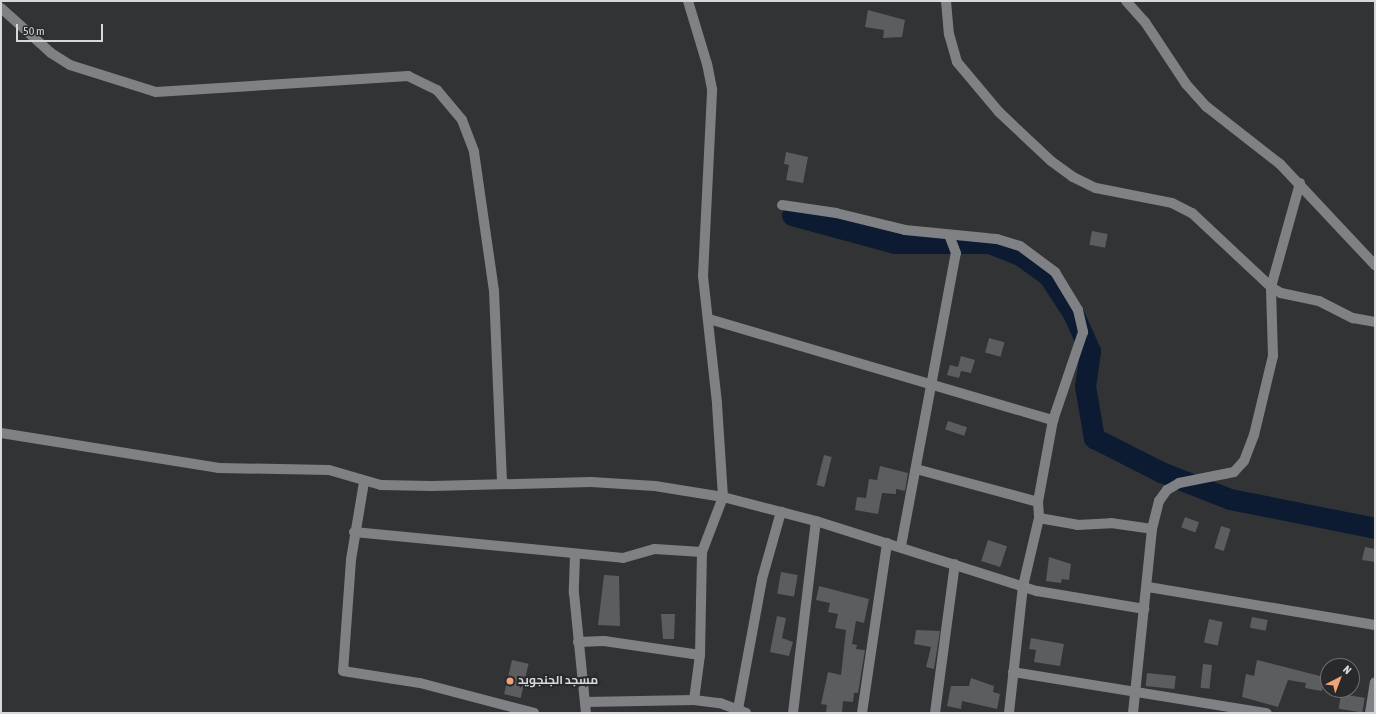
<!DOCTYPE html>
<html>
<head>
<meta charset="utf-8">
<style>
  body { margin:0 }
  #map { position:relative; width:1376px; height:714px; overflow:hidden; background:#313335; font-family:"Asap Condensed",Cairo,sans-serif }
  div>[style] { position:absolute }
  .river>* { height:21px; margin:-10.5px; padding:0 10.5px; transform-origin:10.5px; border-radius:10.5px; background:#0c1b31 }
  .building>* { inset:0; background:#5b5d5f; transform-origin:0 0 }
  .minor>* { height:10px; margin:-5px; padding:0 5px; transform-origin:5px; border-radius:5px; background:#808184 }
  .dots>* { width:11px; height:11px; translate:-50% -50%; box-sizing:border-box; border:2px solid #28292b; border-radius:50% }
  span { translate:-50% -50%; white-space:nowrap; text-align:center; line-height:1.15; -webkit-text-stroke:4px #28292b; paint-order:stroke }
  .poi-label { font-size:12px; color:#d7d8d9; font-weight:700 }
  .left { translate:0 -50%; text-align:left }
  .frame { position:absolute; inset:0; border:2px solid #d7d8d9; pointer-events:none }
  .north { position:absolute; left:1320px; top:658px; width:40px; height:40px; box-sizing:border-box; background:#28292b; border:1px solid #6e6f71; border-radius:50%; rotate:42deg; font-size:11px; font-weight:700; line-height:16px; text-align:center; color:#d7d8d9 }
  .north::after { content:''; display:block; margin:auto; width:14px; height:18px; background:#f0a279; clip-path:polygon(50% 0,100% 100%,50% 72%,0 100%) }
  .scale { position:absolute; left:16px; top:24px; width:87px; height:18px; box-sizing:border-box; border:2px solid #d7d8d9; border-top:0; padding-left:5px; font-size:12px; line-height:14px; white-space:nowrap; color:#d7d8d9; -webkit-text-stroke:3px #28292b; paint-order:stroke }
</style>
</head>
<body>
<div id="map">
  <div class="river">
    <i style="left:792px;top:215px;width:107px;rotate:15.2deg"></i>
    <i style="left:895px;top:243px;width:94px"></i>
    <i style="left:989px;top:243px;width:33px;rotate:21deg"></i>
    <i style="left:1020px;top:255px;width:34px;rotate:36deg"></i>
    <i style="left:1048px;top:275px;width:45px;rotate:56.7deg"></i>
    <i style="left:1073px;top:313px;width:42px;rotate:65.9deg"></i>
    <i style="left:1090px;top:351px;width:35px;rotate:98deg"></i>
    <i style="left:1085px;top:386px;width:53px;rotate:80.2deg"></i>
    <i style="left:1094px;top:438px;width:75px;rotate:26.9deg"></i>
    <i style="left:1161px;top:472px;width:74px;rotate:21.4deg"></i>
    <i style="left:1230px;top:499px;width:148px;rotate:11.3deg"></i>
  </div>
  <div class="building">
    <i style="clip-path:polygon(868px 10px,905px 20px,902px 37px,883px 38px,884px 30px,865px 27px)"></i>
    <i style="clip-path:polygon(786px 152px,808px 157px,803px 183px,786px 180px,789px 165px,784px 164px)"></i>
    <i style="left:1092px;top:231px;width:16px;height:14px;rotate:11deg"></i>
    <i style="left:989px;top:338px;width:16px;height:15px;rotate:15deg"></i>
    <i style="clip-path:polygon(961px 356px,975px 360px,971px 373px,961px 371px,959px 378px,947px 375px,950px 365px,958px 367px)"></i>
    <i style="left:948px;top:421px;width:20px;height:9px;rotate:18deg"></i>
    <i style="left:824px;top:455px;width:8px;height:31px;rotate:14deg"></i>
    <i style="clip-path:polygon(880px 466px,908px 473px,905px 491px,896px 489px,896px 494px,882px 493px,878px 514px,855px 510px,857px 497px,866px 498px,869px 479px,877px 480px)"></i>
    <i style="left:1185px;top:517px;width:15px;height:11px;rotate:20deg"></i>
    <i style="left:1221px;top:526px;width:10px;height:23px;rotate:17deg"></i>
    <i style="left:988px;top:540px;width:20px;height:22px;rotate:18deg"></i>
    <i style="clip-path:polygon(1365px 547px,1375px 549px,1375px 562px,1362px 560px)"></i>
    <i style="clip-path:polygon(1049px 557px,1071px 564px,1069px 580px,1062px 579px,1061px 583px,1046px 581px)"></i>
    <i style="left:781px;top:572px;width:17px;height:22px;rotate:10deg"></i>
    <i style="clip-path:polygon(604px 575px,619px 576px,620px 626px,598px 625px)"></i>
    <i style="clip-path:polygon(819px 586px,869px 599px,864px 623px,856px 621px,852px 644px,857px 645px,856px 649px,865px 650px,858px 693px,854px 693px,853px 702px,843px 701px,842px 713px,826px 712px,827px 705px,821px 704px,828px 672px,841px 675px,846px 630px,835px 628px,838px 614px,828px 612px,830px 603px,816px 600px)"></i>
    <i style="clip-path:polygon(661px 614px,675px 614px,674px 639px,663px 639px)"></i>
    <i style="clip-path:polygon(777px 616px,786px 618px,782px 638px,793px 642px,789px 656px,770px 652px)"></i>
    <i style="left:1252px;top:617px;width:16px;height:11px;rotate:11deg"></i>
    <i style="left:1209px;top:619px;width:14px;height:24px;rotate:12deg"></i>
    <i style="clip-path:polygon(916px 630px,940px 631px,934px 669px,926px 667px,931px 647px,914px 644px)"></i>
    <i style="clip-path:polygon(1031px 638px,1064px 644px,1060px 666px,1034px 662px,1036px 650px,1029px 649px)"></i>
    <i style="left:512px;top:660px;width:17px;height:35px;rotate:13deg"></i>
    <i style="clip-path:polygon(1257px 660px,1324px 677px,1322px 691px,1305px 688px,1306px 683px,1288px 680px,1278px 707px,1242px 697px,1246px 674px,1254px 676px)"></i>
    <i style="left:1203px;top:664px;width:9px;height:24px;rotate:6deg"></i>
    <i style="left:1147px;top:673px;width:29px;height:13px;rotate:6deg"></i>
    <i style="clip-path:polygon(971px 678px,994px 686px,993px 692px,1000px 694px,997px 709px,962px 701px,961px 709px,947px 706px,951px 686px,969px 686px)"></i>
    <i style="left:1341px;top:694px;width:24px;height:15px;rotate:9deg"></i>
  </div>
  <div class="minor">
    <i style="left:946px;top:1px;width:33px;rotate:85deg"></i>
    <i style="left:949px;top:34px;width:29px;rotate:74deg"></i>
    <i style="left:957px;top:62px;width:65px;rotate:50deg"></i>
    <i style="left:999px;top:112px;width:71px;rotate:43.3deg"></i>
    <i style="left:1051px;top:161px;width:27px;rotate:36deg"></i>
    <i style="left:1073px;top:177px;width:25px;rotate:26deg"></i>
    <i style="left:1096px;top:188px;width:77px;rotate:11.2deg"></i>
    <i style="left:1172px;top:203px;width:22px;rotate:27deg"></i>
    <i style="left:1192px;top:213px;width:108px;rotate:43.1deg"></i>
    <i style="left:1271px;top:287px;width:12px;rotate:31deg"></i>
    <i style="left:1281px;top:293px;width:39px;rotate:12deg"></i>
    <i style="left:1319px;top:301px;width:38px;rotate:27deg"></i>
    <i style="left:1353px;top:318px;width:22px;rotate:10deg"></i>
    <i style="left:1126px;top:1px;width:28px;rotate:48deg"></i>
    <i style="left:1145px;top:22px;width:74px;rotate:56.5deg"></i>
    <i style="left:1186px;top:84px;width:31px;rotate:48deg"></i>
    <i style="left:1207px;top:107px;width:93px;rotate:38deg"></i>
    <i style="left:1280px;top:164px;width:139px;rotate:46.8deg"></i>
    <i style="left:1px;top:8px;width:67px;rotate:42deg"></i>
    <i style="left:51px;top:53px;width:22px;rotate:32deg"></i>
    <i style="left:70px;top:65px;width:90px;rotate:17.4deg"></i>
    <i style="left:156px;top:92px;width:253px;rotate:-3.6deg"></i>
    <i style="left:408px;top:76px;width:32px;rotate:26deg"></i>
    <i style="left:437px;top:90px;width:39px;rotate:50deg"></i>
    <i style="left:462px;top:120px;width:34px;rotate:69deg"></i>
    <i style="left:474px;top:152px;width:140px;rotate:81.8deg"></i>
    <i style="left:494px;top:291px;width:193px;rotate:87.6deg"></i>
    <i style="left:782px;top:205px;width:55px;rotate:8.4deg"></i>
    <i style="left:836px;top:213px;width:71px;rotate:13.8deg"></i>
    <i style="left:905px;top:230px;width:92px;rotate:5.6deg"></i>
    <i style="left:997px;top:239px;width:24px;rotate:17deg"></i>
    <i style="left:1020px;top:246px;width:44px;rotate:36.6deg"></i>
    <i style="left:1055px;top:272px;width:44px;rotate:58.8deg"></i>
    <i style="left:1078px;top:310px;width:23px;rotate:77deg"></i>
    <i style="left:1083px;top:332px;width:93px;rotate:108.8deg"></i>
    <i style="left:1053px;top:420px;width:83px;rotate:100.4deg"></i>
    <i style="left:1038px;top:502px;width:16px;rotate:86deg"></i>
    <i style="left:1039px;top:518px;width:70px;rotate:103.2deg"></i>
    <i style="left:1023px;top:586px;width:128px;rotate:96.3deg"></i>
    <i style="left:709px;top:319px;width:359px;rotate:16.4deg"></i>
    <i style="left:1px;top:433px;width:221px;rotate:9.1deg"></i>
    <i style="left:219px;top:468px;width:110px;rotate:1deg"></i>
    <i style="left:329px;top:470px;width:54px;rotate:16.1deg"></i>
    <i style="left:381px;top:485px;width:51px;rotate:1.1deg"></i>
    <i style="left:432px;top:486px;width:159px;rotate:-1.4deg"></i>
    <i style="left:591px;top:482px;width:64px;rotate:3.6deg"></i>
    <i style="left:655px;top:486px;width:69px;rotate:9.2deg"></i>
    <i style="left:723px;top:497px;width:96px;rotate:14.5deg"></i>
    <i style="left:816px;top:521px;width:232px;rotate:17.6deg"></i>
    <i style="left:1037px;top:591px;width:109px;rotate:9.5deg"></i>
    <i style="left:916px;top:469px;width:126px;rotate:15.1deg"></i>
    <i style="left:364px;top:482px;width:79px;rotate:99.5deg"></i>
    <i style="left:351px;top:560px;width:111px;rotate:94.1deg"></i>
    <i style="left:343px;top:671px;width:78px;rotate:8.9deg"></i>
    <i style="left:420px;top:683px;width:118px;rotate:14.7deg"></i>
    <i style="left:1039px;top:518px;width:39px;rotate:10deg"></i>
    <i style="left:1077px;top:525px;width:34px;rotate:-3deg"></i>
    <i style="left:1111px;top:523px;width:41px;rotate:8.3deg"></i>
    <i style="left:354px;top:532px;width:270px;rotate:5.5deg"></i>
    <i style="left:623px;top:558px;width:33px;rotate:-16deg"></i>
    <i style="left:655px;top:549px;width:47px;rotate:3.7deg"></i>
    <i style="left:901px;top:546px;width:298px;rotate:-79.4deg"></i>
    <i style="left:956px;top:253px;width:19px;rotate:-111deg"></i>
    <i style="left:575px;top:555px;width:38px;rotate:92deg"></i>
    <i style="left:574px;top:593px;width:121px;rotate:84.3deg"></i>
    <i style="left:1148px;top:587px;width:230px;rotate:9.5deg"></i>
    <i style="left:578px;top:642px;width:26px;rotate:-2deg"></i>
    <i style="left:604px;top:641px;width:97px;rotate:8.3deg"></i>
    <i style="left:1013px;top:672px;width:257px;rotate:9.2deg"></i>
    <i style="left:694px;top:700px;width:26px;rotate:7deg"></i>
    <i style="left:720px;top:703px;width:28px;rotate:21deg"></i>
    <i style="left:585px;top:702px;width:109px;rotate:-1.1deg"></i>
    <i style="left:694px;top:700px;width:45px;rotate:-82.4deg"></i>
    <i style="left:700px;top:655px;width:103px;rotate:-88.9deg"></i>
    <i style="left:702px;top:552px;width:59px;rotate:-69.1deg"></i>
    <i style="left:723px;top:497px;width:94px;rotate:-93.7deg"></i>
    <i style="left:717px;top:403px;width:128px;rotate:-96.3deg"></i>
    <i style="left:703px;top:276px;width:187px;rotate:-87.2deg"></i>
    <i style="left:712px;top:89px;width:25px;rotate:-101deg"></i>
    <i style="left:707px;top:64px;width:66px;rotate:-106.8deg"></i>
    <i style="left:738px;top:709px;width:132px;rotate:-79.5deg"></i>
    <i style="left:762px;top:579px;width:70px;rotate:-74.2deg"></i>
    <i style="left:793px;top:713px;width:193px;rotate:-83.2deg"></i>
    <i style="left:862px;top:713px;width:172px;rotate:-81.6deg"></i>
    <i style="left:935px;top:713px;width:150px;rotate:-82.4deg"></i>
    <i style="left:1133px;top:713px;width:185px;rotate:-84.1deg"></i>
    <i style="left:1152px;top:529px;width:29px;rotate:-76deg"></i>
    <i style="left:1159px;top:501px;width:14px;rotate:-54deg"></i>
    <i style="left:1167px;top:490px;width:14px;rotate:-30deg"></i>
    <i style="left:1179px;top:483px;width:56px;rotate:-11.3deg"></i>
    <i style="left:1234px;top:472px;width:15px;rotate:-48deg"></i>
    <i style="left:1244px;top:461px;width:28px;rotate:-69deg"></i>
    <i style="left:1254px;top:435px;width:81px;rotate:-76.5deg"></i>
    <i style="left:1273px;top:356px;width:69px;rotate:-91.7deg"></i>
    <i style="left:1271px;top:287px;width:108px;rotate:-74.4deg"></i>
    <i style="left:1370px;top:713px;width:31px;rotate:-81deg"></i>
  </div>
  <div class="dots">
    <i style="left:510px;top:681px;background:#f0a279"></i>
  </div>
  <div class="poi-label">
    <span class="left" style="left:518px;top:681px">مسجد الجنجويد</span>
  </div>
  <div class="frame"></div>
  <div class="north">N</div>
  <div class="scale">50 m</div>
</div>
</body>
</html>
